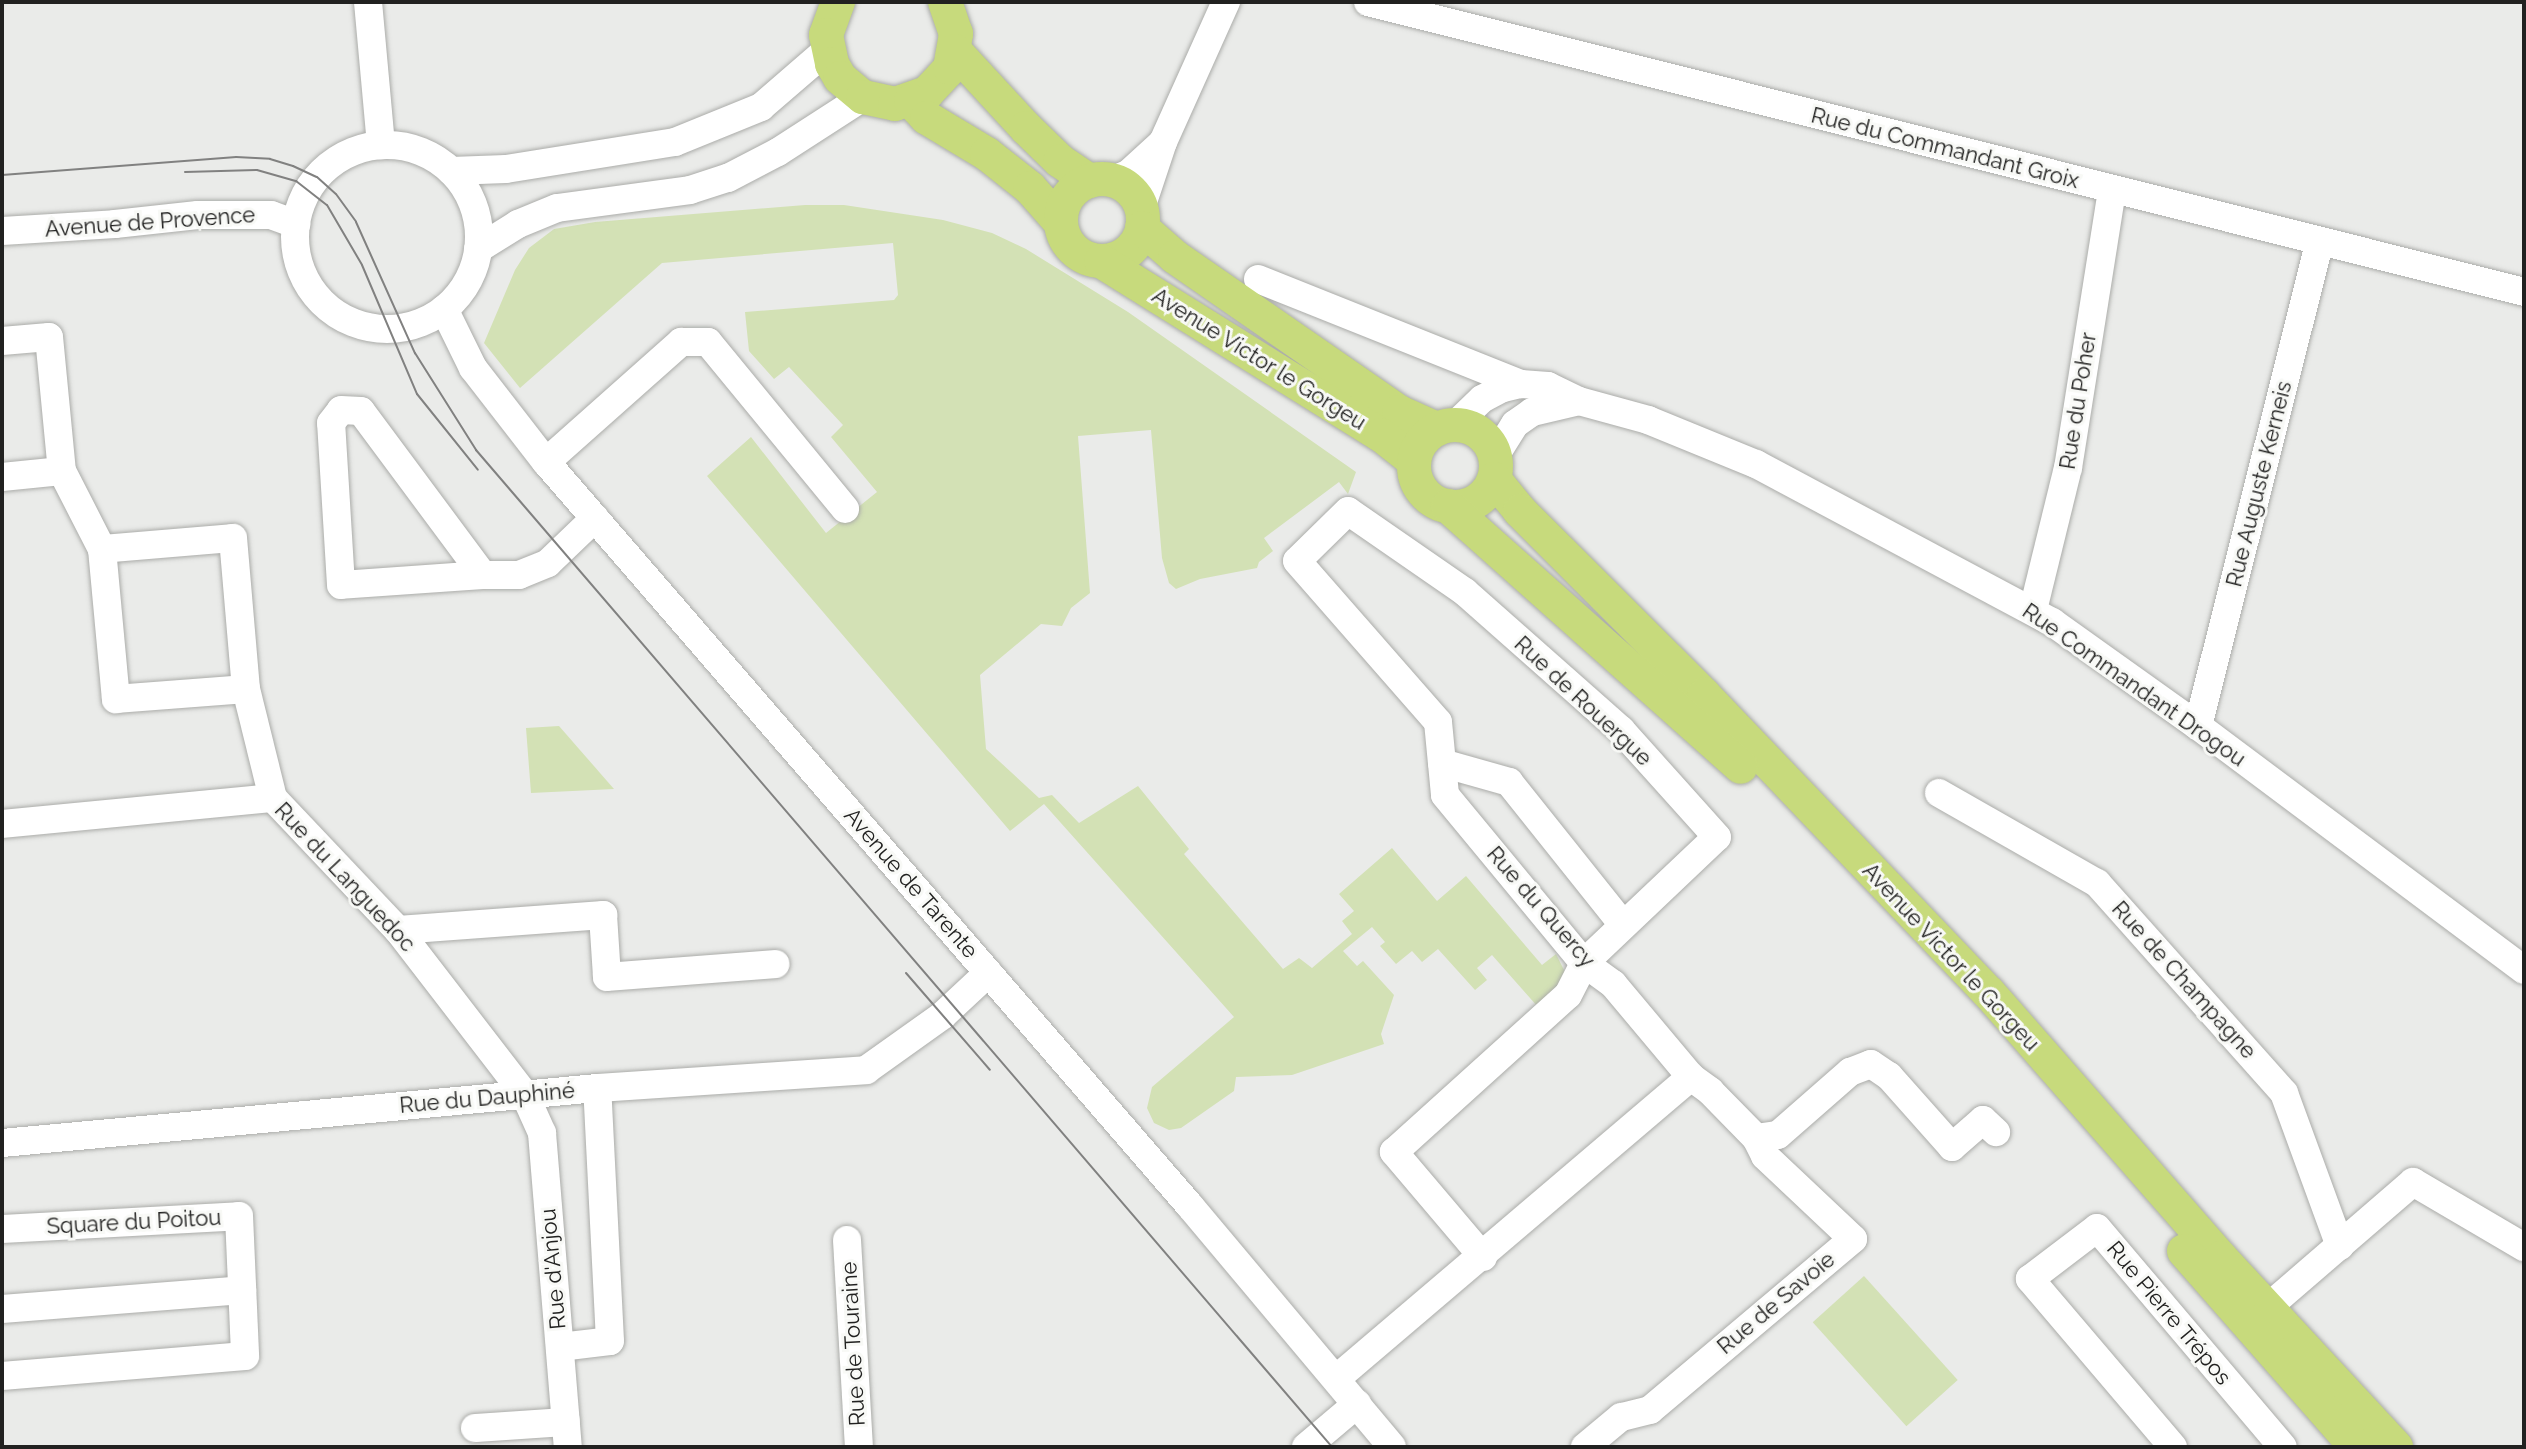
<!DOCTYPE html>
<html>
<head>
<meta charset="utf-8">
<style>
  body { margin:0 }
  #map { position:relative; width:2526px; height:1449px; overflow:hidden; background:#eaebe9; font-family:Raleway,sans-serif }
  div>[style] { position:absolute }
  .green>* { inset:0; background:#d3e1b5; transform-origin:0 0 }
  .roads { filter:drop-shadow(0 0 2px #abaca9) drop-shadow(0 0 2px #abaca9) }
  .minor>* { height:28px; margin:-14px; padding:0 14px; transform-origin:14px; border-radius:14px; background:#fff }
  .minor>.ring { margin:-14px; padding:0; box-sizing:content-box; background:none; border:28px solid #fff; border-radius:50% }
  .major>* { height:34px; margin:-17px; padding:0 17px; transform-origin:17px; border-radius:17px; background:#c7da7c }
  .major>.ring { margin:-17px; padding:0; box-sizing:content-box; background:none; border:34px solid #c7da7c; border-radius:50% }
  .tram>* { height:2px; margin:-1px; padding:0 1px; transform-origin:1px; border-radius:1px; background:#818180 }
  span { translate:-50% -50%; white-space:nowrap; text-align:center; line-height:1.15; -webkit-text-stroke:6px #f8f9f6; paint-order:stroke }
  .street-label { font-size:22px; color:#212120 }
  .frame { position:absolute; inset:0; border:4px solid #212120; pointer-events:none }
</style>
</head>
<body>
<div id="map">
  <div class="green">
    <i style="clip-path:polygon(805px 205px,844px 205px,943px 220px,992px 233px,1026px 249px,1128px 312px,1356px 472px,1348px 494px,1339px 482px,1264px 538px,1273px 551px,1259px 562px,1257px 568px,1200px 579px,1176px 589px,1169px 583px,1162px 558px,1151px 430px,1078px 436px,1090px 593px,1071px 608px,1062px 626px,1041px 624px,980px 675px,986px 749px,1039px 798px,1052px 795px,1079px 823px,1138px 786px,1189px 849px,1184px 854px,1283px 969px,1299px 958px,1312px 968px,1352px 934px,1342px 921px,1354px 911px,1339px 894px,1392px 848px,1437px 901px,1466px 876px,1542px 965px,1556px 954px,1566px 974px,1560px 987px,1538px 1007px,1492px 955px,1477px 968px,1487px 980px,1475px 990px,1438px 949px,1422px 962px,1412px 951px,1396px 964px,1380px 946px,1385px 942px,1372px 927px,1343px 951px,1357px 966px,1363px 961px,1394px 995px,1381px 1034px,1384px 1044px,1292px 1075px,1236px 1077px,1234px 1091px,1181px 1128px,1169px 1130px,1154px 1123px,1147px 1108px,1152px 1087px,1234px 1017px,1044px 804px,1010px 831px,707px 476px,751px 437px,826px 533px,877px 492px,831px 437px,843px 425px,789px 367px,774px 379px,749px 351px,745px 312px,894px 300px,898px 295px,893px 243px,662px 263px,520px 388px,484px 343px,515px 270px,529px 248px,554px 229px,595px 222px)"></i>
    <i style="clip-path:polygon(559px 726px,614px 789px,531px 793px,526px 728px)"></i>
    <i style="left:1864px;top:1276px;width:140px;height:69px;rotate:48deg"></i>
  </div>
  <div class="roads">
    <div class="minor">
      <i style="left:368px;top:2px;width:144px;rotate:84.8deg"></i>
      <i style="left:1368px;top:2px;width:1192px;rotate:14.08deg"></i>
      <i class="ring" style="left:295px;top:145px;width:156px;height:156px"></i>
      <i style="left:451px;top:171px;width:55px;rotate:-2.1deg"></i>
      <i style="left:506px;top:169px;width:171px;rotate:-9.1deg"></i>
      <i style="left:675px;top:142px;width:93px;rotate:-22.1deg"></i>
      <i style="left:761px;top:107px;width:87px;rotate:-40.8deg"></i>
      <i style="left:1113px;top:180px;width:16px;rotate:-22deg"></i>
      <i style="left:1128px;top:174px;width:47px;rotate:-42.4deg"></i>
      <i style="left:1141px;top:208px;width:70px;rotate:-71.6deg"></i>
      <i style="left:1163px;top:142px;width:154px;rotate:-65.8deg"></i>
      <i style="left:2px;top:231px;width:113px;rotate:-3.5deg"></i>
      <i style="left:115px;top:224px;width:83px;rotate:-6.2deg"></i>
      <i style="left:198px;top:215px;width:73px"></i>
      <i style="left:271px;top:215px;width:27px;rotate:20deg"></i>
      <i style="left:478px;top:249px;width:47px;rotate:-32deg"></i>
      <i style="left:518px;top:224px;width:42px;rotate:-22.3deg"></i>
      <i style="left:557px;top:208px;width:134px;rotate:-7.7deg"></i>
      <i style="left:690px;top:190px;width:40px;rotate:-18deg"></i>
      <i style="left:728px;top:178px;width:56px;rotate:-27.5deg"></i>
      <i style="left:778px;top:152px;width:101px;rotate:-32.9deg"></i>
      <i style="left:1258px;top:279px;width:283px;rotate:21.8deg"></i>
      <i style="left:444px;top:309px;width:66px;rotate:63.8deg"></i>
      <i style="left:473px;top:368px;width:119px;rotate:52.2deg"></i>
      <i style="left:546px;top:462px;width:984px;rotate:49.12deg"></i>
      <i style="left:1190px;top:1206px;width:314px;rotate:50deg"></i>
      <i style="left:2px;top:341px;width:47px;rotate:-4.9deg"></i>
      <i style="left:49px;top:337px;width:135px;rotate:84.5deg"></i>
      <i style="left:62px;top:471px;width:88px;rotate:62.9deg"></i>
      <i style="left:102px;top:549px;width:151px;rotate:84.7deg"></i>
      <i style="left:116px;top:699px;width:130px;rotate:-4.4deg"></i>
      <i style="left:246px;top:689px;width:112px;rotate:76.1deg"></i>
      <i style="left:1456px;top:424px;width:36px;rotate:-44deg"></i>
      <i style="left:1482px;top:399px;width:24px;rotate:-28deg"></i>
      <i style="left:1503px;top:388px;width:18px;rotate:-13deg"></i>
      <i style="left:1521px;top:384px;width:27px;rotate:4deg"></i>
      <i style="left:1548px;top:386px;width:34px;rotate:26deg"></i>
      <i style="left:1579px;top:401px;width:72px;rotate:15.4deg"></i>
      <i style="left:1648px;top:420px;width:117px;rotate:22.2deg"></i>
      <i style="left:1756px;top:464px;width:336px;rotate:28.1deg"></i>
      <i style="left:2052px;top:622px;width:179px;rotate:35.5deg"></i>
      <i style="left:2198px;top:726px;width:407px;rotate:36.8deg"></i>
      <i style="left:1495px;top:456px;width:38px;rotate:-58deg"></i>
      <i style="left:1515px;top:424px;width:21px;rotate:-35deg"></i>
      <i style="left:1532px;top:412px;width:48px;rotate:-13.2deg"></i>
      <i style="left:546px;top:462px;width:181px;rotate:-41.6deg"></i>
      <i style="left:681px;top:342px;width:27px"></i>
      <i style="left:708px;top:342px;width:216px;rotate:50.6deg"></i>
      <i style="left:2px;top:477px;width:60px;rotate:-5.7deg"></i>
      <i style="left:102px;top:549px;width:131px;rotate:-4.8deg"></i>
      <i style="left:233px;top:538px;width:152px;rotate:85.1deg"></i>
      <i style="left:483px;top:575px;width:142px;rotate:176deg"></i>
      <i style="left:341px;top:585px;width:162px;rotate:-93.5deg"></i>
      <i style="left:331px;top:423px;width:16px;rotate:-52deg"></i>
      <i style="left:341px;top:410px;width:20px;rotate:3deg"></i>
      <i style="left:361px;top:411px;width:204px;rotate:53.4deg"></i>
      <i style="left:483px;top:575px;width:36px"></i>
      <i style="left:519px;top:575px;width:31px;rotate:-22deg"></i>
      <i style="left:548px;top:563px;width:65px;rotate:-43.8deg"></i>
      <i style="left:2033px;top:610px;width:146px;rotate:-76.2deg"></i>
      <i style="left:2068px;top:468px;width:280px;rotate:-81deg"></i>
      <i style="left:2198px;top:726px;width:499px;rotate:-75.9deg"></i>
      <i style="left:1442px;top:763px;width:70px;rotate:15.8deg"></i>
      <i style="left:1509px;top:782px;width:183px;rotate:51.4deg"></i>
      <i style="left:1939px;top:793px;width:182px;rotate:29.7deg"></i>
      <i style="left:2097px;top:883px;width:281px;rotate:48.3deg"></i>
      <i style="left:2284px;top:1093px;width:163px;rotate:69.9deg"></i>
      <i style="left:2px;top:824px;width:272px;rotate:-5.5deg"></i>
      <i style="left:273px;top:798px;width:182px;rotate:46.6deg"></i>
      <i style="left:398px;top:930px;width:208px;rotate:52.4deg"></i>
      <i style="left:525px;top:1095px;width:42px;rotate:65.9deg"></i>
      <i style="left:542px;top:1133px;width:315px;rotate:85.3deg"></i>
      <i style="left:398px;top:930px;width:206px;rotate:-4.2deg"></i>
      <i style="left:603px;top:915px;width:62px;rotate:86.3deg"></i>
      <i style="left:607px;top:977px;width:169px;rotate:-4.4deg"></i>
      <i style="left:1756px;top:1138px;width:22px;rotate:-8deg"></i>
      <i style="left:1778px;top:1135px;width:96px;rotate:-41.2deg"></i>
      <i style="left:1850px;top:1072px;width:22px;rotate:-21deg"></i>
      <i style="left:1871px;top:1064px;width:22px;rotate:34deg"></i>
      <i style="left:1889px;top:1076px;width:95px;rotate:48.4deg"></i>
      <i style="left:1952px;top:1147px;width:41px;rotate:-41.1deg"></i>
      <i style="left:1983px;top:1120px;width:18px;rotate:43deg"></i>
      <i style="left:2px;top:1143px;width:598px;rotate:-5.28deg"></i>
      <i style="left:597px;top:1088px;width:270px;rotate:-3.8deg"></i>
      <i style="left:866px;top:1070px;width:95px;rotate:-35.5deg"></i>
      <i style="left:943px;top:1015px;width:62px;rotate:-43deg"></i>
      <i style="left:2px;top:1229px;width:237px;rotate:-3.1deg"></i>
      <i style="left:239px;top:1216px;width:140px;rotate:87.5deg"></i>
      <i style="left:245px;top:1356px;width:244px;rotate:175.3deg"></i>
      <i style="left:847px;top:1240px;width:207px;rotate:86.7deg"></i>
      <i style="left:1483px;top:1257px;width:138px;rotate:-130.3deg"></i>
      <i style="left:1394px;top:1152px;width:234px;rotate:-42.1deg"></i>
      <i style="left:1568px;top:995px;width:36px;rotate:-63deg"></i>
      <i style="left:1584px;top:963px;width:183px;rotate:-43.5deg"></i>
      <i style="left:1717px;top:837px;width:144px;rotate:-131.9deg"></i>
      <i style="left:1621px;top:730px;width:208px;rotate:-138.5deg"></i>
      <i style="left:1465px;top:592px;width:142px;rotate:-145.3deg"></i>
      <i style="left:1348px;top:511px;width:71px;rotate:135.6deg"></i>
      <i style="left:1297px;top:561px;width:214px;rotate:48.8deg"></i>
      <i style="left:1438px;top:722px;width:73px;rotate:84.5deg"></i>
      <i style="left:1445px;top:795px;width:218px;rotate:50.4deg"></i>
      <i style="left:1584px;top:963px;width:36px;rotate:36deg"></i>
      <i style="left:1613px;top:984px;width:121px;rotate:50deg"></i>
      <i style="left:1691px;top:1077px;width:24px;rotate:36deg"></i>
      <i style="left:1710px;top:1091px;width:66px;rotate:45.6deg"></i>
      <i style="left:1756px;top:1138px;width:20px;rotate:63deg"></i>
      <i style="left:1765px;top:1156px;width:121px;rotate:43.3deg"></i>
      <i style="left:1853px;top:1239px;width:265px;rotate:139.9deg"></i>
      <i style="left:1650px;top:1410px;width:30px;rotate:166deg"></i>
      <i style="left:1621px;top:1417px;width:47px;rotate:140.2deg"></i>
      <i style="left:2267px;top:1308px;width:193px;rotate:-40.8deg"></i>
      <i style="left:2413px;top:1182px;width:129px;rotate:30.4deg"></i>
      <i style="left:2px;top:1309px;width:241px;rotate:-4.5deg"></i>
      <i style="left:560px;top:1347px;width:50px;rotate:-6.8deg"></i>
      <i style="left:610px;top:1341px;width:253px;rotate:-92.9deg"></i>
      <i style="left:1337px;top:1378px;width:465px;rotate:-40.4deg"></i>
      <i style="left:475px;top:1428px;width:91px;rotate:-3.8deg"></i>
      <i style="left:1306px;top:1447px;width:67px;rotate:-40.1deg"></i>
      <i style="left:2173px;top:1447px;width:221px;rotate:-130.4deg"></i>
      <i style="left:2030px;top:1279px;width:84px;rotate:-37.3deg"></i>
      <i style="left:2097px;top:1228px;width:287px;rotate:49.7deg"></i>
    </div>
    <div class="major">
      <i style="left:838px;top:2px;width:35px;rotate:110deg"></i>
      <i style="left:826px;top:35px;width:30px;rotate:78deg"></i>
      <i style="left:832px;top:64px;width:16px;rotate:60deg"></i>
      <i style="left:840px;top:78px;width:30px;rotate:40deg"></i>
      <i style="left:863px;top:97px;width:33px;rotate:12deg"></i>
      <i style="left:895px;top:104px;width:34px;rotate:-19deg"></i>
      <i style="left:927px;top:93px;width:34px;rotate:-47deg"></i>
      <i style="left:950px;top:68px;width:35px;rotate:-80deg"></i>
      <i style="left:956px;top:34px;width:34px;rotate:-109deg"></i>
      <i style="left:955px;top:51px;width:105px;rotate:47.3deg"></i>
      <i style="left:1026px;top:128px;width:47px;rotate:44.1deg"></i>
      <i style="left:1060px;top:161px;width:36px;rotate:34deg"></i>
      <i style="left:911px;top:101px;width:23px;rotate:47deg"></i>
      <i style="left:927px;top:118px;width:70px;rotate:31deg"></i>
      <i style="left:987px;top:154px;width:55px;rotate:38.3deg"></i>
      <i style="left:1030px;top:188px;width:45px;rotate:48.6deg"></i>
      <i class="ring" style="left:1061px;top:179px;width:48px;height:48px"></i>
      <i style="left:1142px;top:228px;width:44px;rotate:41.3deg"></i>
      <i style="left:1175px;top:257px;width:272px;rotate:34.7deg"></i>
      <i style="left:1399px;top:412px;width:42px;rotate:24.1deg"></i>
      <i style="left:1101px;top:261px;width:330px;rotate:31.9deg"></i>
      <i style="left:1381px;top:435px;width:42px;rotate:38.2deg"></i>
      <i class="ring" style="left:1414px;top:425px;width:48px;height:48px"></i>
      <i style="left:1494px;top:479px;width:41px;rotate:50.9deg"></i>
      <i style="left:1520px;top:511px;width:260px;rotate:45deg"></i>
      <i style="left:1704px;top:695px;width:412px;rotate:46.3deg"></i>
      <i style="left:1989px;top:993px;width:352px;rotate:48.8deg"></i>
      <i style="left:2221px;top:1258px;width:258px;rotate:47.2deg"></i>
      <i style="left:1448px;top:506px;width:392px;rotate:41.7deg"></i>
      <i style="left:2184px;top:1251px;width:261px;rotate:48.7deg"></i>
    </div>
  </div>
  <div class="tram">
    <i style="left:185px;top:172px;width:72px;rotate:-1.6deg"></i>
    <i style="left:257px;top:170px;width:41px;rotate:15.8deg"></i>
    <i style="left:296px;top:181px;width:39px;rotate:38deg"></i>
    <i style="left:327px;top:205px;width:69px;rotate:59.7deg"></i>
    <i style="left:362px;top:265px;width:140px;rotate:66.9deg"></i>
    <i style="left:417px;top:394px;width:97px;rotate:51.2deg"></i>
    <i style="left:2px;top:175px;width:235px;rotate:-4.4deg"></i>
    <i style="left:236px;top:157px;width:34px;rotate:3deg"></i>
    <i style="left:270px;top:159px;width:24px;rotate:17deg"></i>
    <i style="left:293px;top:166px;width:26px;rotate:25deg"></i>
    <i style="left:317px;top:177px;width:25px;rotate:42deg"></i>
    <i style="left:336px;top:194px;width:34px;rotate:54deg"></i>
    <i style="left:356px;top:222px;width:144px;rotate:65.8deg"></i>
    <i style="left:415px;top:353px;width:115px;rotate:57.8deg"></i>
    <i style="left:476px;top:450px;width:1314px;rotate:49.35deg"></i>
    <i style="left:906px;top:973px;width:128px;rotate:49.1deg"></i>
  </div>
  <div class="street-label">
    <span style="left:1945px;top:148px;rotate:14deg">Rue du Commandant Groix</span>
    <span style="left:150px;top:222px;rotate:-4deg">Avenue de Provence</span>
    <span style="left:1259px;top:359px;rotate:32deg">Avenue Victor le Gorgeu</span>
    <span style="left:2078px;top:401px;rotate:-81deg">Rue du Poher</span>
    <span style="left:2259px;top:484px;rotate:-76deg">Rue Auguste Kerneis</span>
    <span style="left:2134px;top:685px;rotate:35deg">Rue Commandant Drogou</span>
    <span style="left:1583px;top:701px;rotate:43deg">Rue de Rouergue</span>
    <span style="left:345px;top:877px;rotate:47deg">Rue du Languedoc</span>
    <span style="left:911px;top:883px;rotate:49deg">Avenue de Tarente</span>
    <span style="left:1541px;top:907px;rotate:49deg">Rue du Quercy</span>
    <span style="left:1951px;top:957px;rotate:47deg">Avenue Victor le Gorgeu</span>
    <span style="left:2184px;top:980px;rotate:48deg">Rue de Champagne</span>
    <span style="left:487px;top:1098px;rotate:-5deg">Rue du Dauphiné</span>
    <span style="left:134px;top:1222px;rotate:-3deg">Square du Poitou</span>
    <span style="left:553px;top:1269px;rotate:-95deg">Rue d'Anjou</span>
    <span style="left:1776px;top:1303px;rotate:-40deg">Rue de Savoie</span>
    <span style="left:2169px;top:1313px;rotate:50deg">Rue Pierre Trépos</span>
    <span style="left:853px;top:1344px;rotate:-93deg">Rue de Touraine</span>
  </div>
  <div class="frame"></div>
</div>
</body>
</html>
